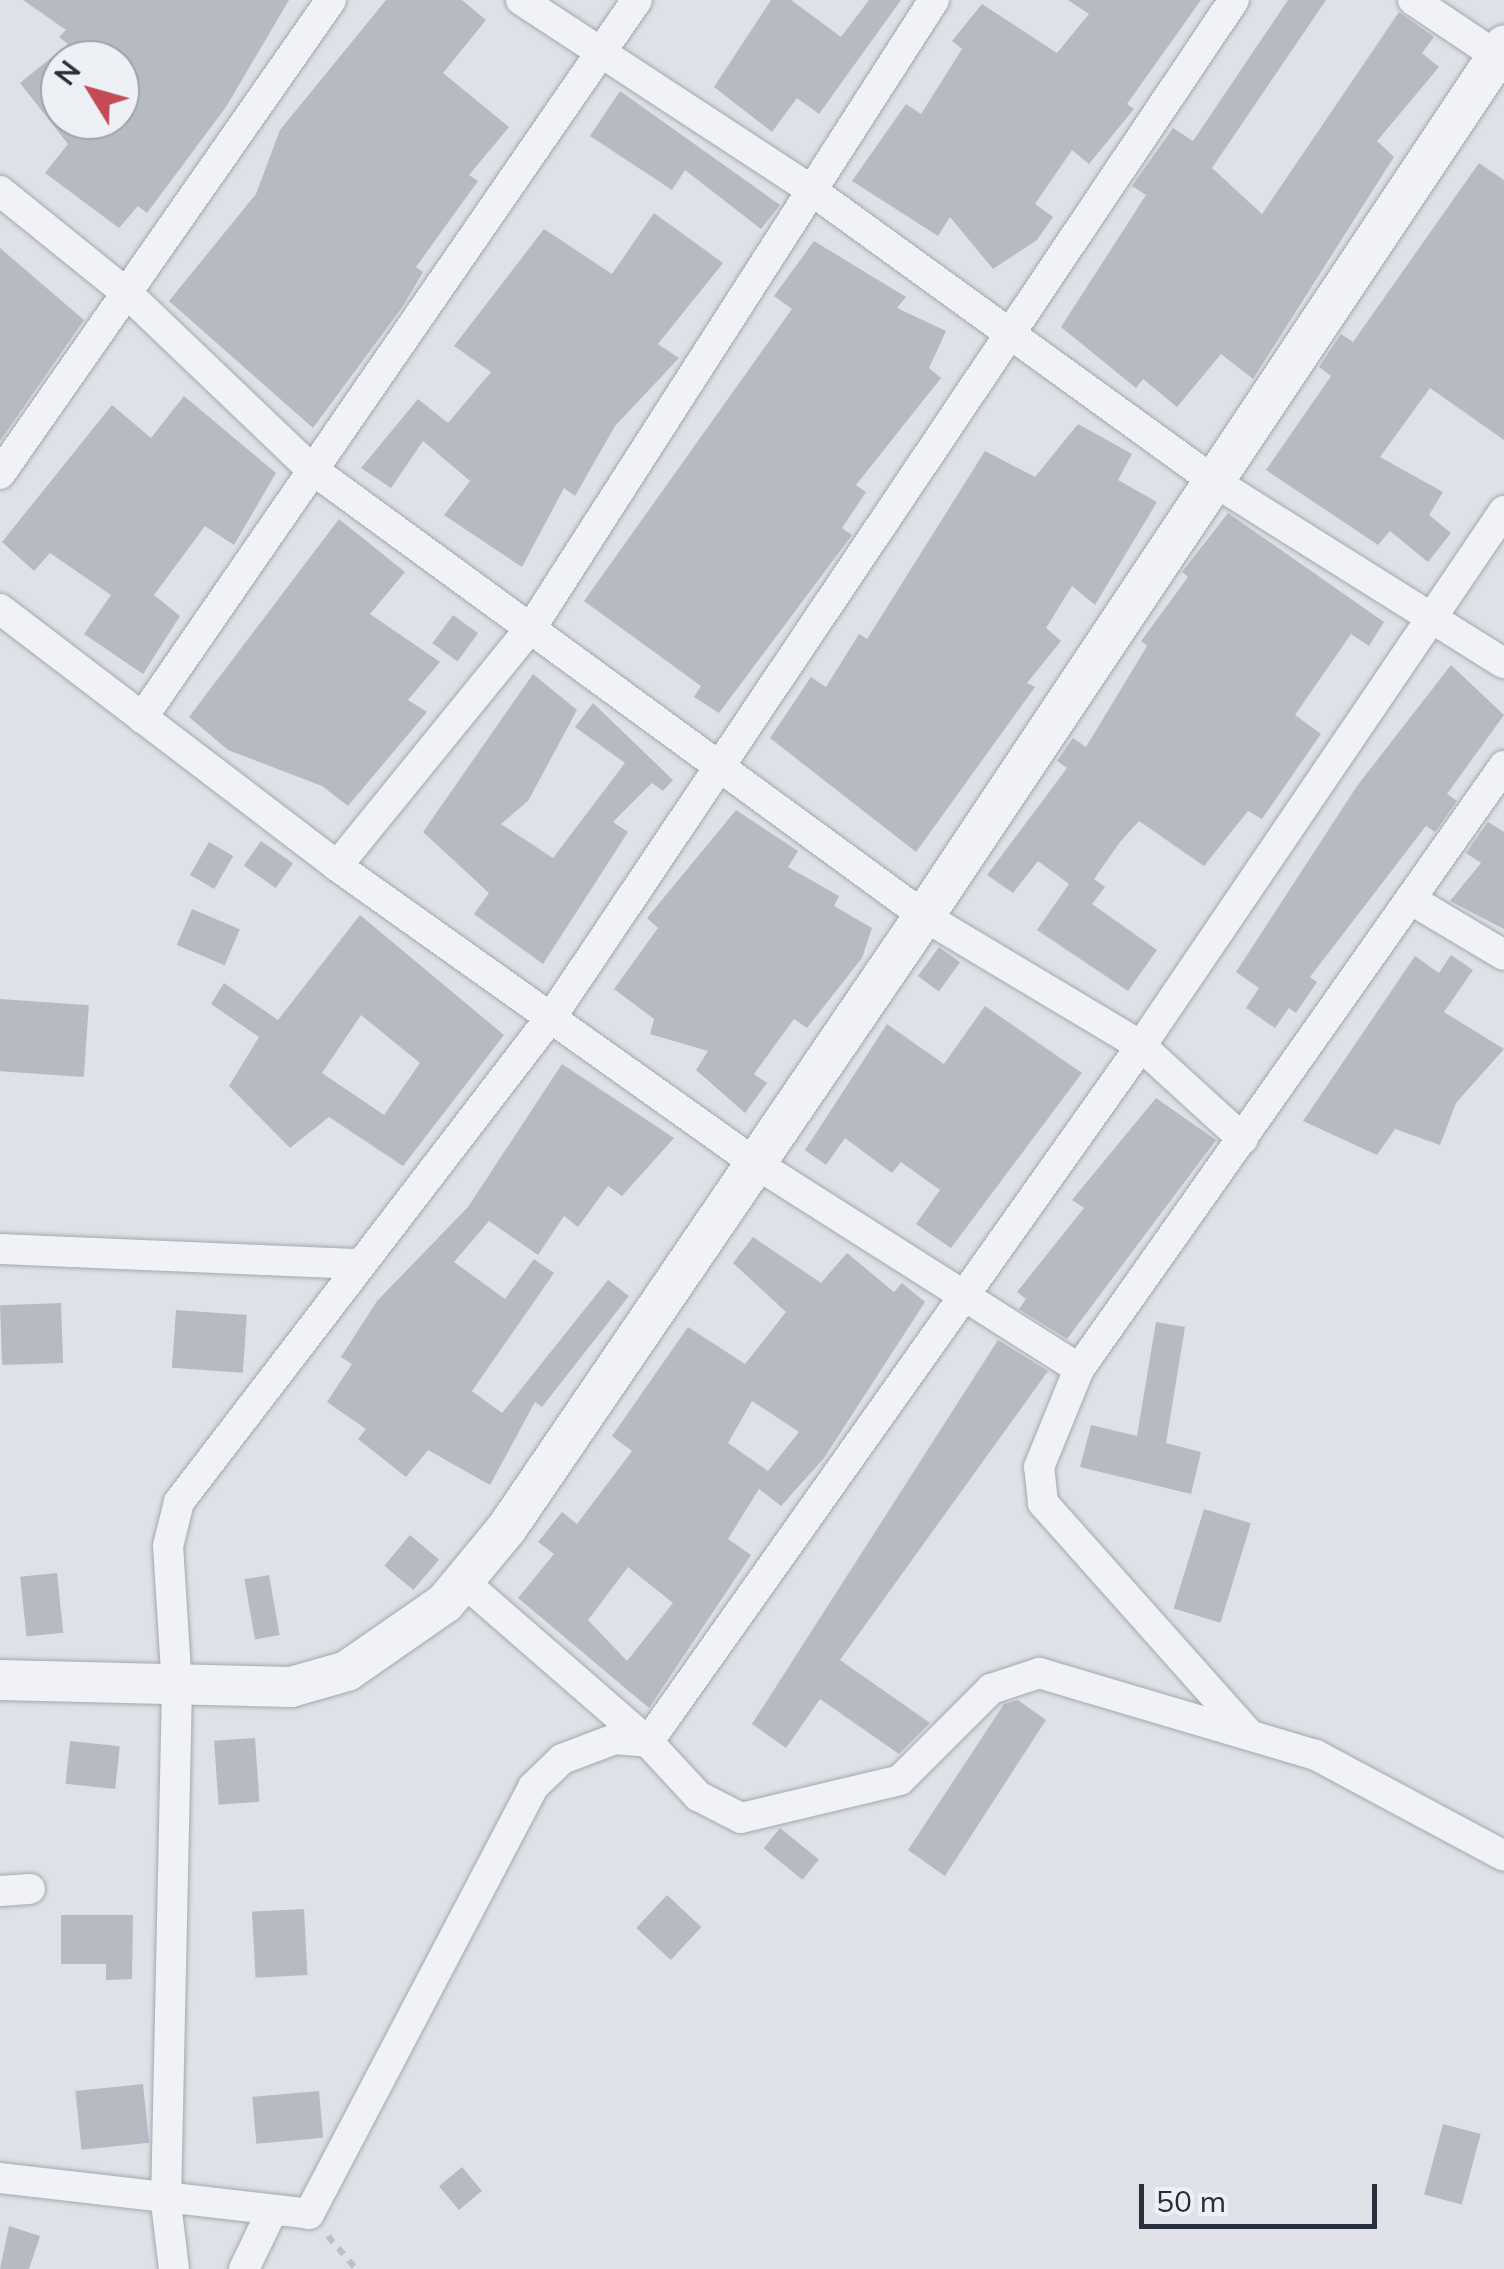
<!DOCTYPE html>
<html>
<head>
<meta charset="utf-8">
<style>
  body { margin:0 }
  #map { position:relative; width:1504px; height:2269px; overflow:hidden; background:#dee1e7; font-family:Mulish,sans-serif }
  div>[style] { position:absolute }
  .building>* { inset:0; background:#b6bac3; transform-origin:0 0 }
  .path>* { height:6px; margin-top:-3px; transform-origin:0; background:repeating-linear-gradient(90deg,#bdbfc5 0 8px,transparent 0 16px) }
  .roads { filter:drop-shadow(0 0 2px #a4a8b0) drop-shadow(0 0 2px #a4a8b0) }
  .minor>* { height:30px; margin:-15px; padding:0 15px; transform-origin:15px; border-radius:15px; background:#f1f2f5 }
  .tertiary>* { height:40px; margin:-20px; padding:0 20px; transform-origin:20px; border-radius:20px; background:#f1f2f5 }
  span { translate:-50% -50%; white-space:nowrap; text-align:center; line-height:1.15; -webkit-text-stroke:9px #edf0f4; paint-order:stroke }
  .north { position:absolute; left:40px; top:40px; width:100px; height:100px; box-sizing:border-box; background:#edf0f4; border:2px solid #9ea3aa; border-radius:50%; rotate:307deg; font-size:28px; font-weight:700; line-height:40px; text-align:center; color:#282f3c }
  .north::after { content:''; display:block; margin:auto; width:35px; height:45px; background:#c44b56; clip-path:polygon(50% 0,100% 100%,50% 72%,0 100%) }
  .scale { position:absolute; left:1139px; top:2184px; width:238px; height:45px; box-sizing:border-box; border:5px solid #282f3c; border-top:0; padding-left:12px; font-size:30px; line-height:35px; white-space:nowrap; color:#282f3c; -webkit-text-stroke:8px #edf0f4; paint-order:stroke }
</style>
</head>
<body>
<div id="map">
  <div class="building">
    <i style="clip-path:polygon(evenodd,23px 0,289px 0,226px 107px,147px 213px,138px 206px,119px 228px,45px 173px,68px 144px,20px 83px,68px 44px,59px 37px,66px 30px,23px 0,60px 60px,120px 60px,120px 120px,60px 120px,60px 60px)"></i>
    <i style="clip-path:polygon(386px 0,462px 0,486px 20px,443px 73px,509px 127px,469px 175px,478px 181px,416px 267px,423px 272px,403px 306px,313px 428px,169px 301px,256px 194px,280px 130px)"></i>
    <i style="clip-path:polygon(771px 0,791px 0,841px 37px,869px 0,901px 0,819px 114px,797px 98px,772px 132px,714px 87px)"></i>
    <i style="clip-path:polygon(1068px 0,1201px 0,1127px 104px,1134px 109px,1089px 164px,1072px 150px,1035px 204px,1053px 217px,1037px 240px,993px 269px,950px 217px,938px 236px,852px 181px,906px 104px,921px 114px,962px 49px,952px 41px,982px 4px,1057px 53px,1089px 14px)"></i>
    <i style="clip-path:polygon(1288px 0,1326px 0,1212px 168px,1262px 214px,1399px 12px,1434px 37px,1422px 53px,1439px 67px,1377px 141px,1394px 157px,1253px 379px,1221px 354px,1177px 407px,1143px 379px,1136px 388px,1061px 327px,1146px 195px,1132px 186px,1173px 128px,1193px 141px)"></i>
    <i style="clip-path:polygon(620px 91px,780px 205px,761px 229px,685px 170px,672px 190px,590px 136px)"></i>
    <i style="clip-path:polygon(1479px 163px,1504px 180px,1504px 440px,1430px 388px,1380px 457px,1443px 492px,1429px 515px,1451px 533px,1428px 562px,1390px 531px,1378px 545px,1266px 470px,1331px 376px,1319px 367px,1341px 334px,1353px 342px)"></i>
    <i style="clip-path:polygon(654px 213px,723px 263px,658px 344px,679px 358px,615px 426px,575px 496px,564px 488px,522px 567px,444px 515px,470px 481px,423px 441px,391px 488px,361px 468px,418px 399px,448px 423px,491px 372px,454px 346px,544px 229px,612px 274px)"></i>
    <i style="clip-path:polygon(814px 241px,906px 297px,897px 308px,946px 331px,929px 368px,941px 378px,856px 485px,866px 492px,842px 528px,852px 535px,719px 713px,694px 697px,701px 686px,584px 601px,792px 309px,774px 296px)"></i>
    <i style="clip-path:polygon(0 248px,84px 320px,0 441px)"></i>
    <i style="clip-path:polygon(184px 396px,276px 473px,234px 545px,205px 526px,154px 595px,180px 616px,143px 674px,84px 634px,111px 595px,50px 553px,34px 571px,2px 542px,112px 405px,151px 438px)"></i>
    <i style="clip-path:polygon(1078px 424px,1132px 454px,1118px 480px,1157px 502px,1095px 605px,1072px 586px,1046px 628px,1061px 641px,1027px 683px,1035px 687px,916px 852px,770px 738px,811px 677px,826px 687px,859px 634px,867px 639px,985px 451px,1035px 477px)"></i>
    <i style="clip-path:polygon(1228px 513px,1384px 622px,1369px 646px,1351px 634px,1295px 715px,1321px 734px,1262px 819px,1248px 811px,1204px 866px,1139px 821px,1120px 842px,1094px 879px,1105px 887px,1092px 904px,1157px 950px,1128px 991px,1037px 930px,1069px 884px,1038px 861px,1013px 893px,987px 875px,1067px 768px,1057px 761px,1073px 738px,1086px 747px,1147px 646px,1141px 641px,1188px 577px,1182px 572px)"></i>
    <i style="clip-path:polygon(339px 519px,405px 572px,370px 614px,440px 662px,408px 700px,427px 712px,348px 806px,322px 786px,228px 750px,189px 717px)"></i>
    <i style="left:453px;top:615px;width:31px;height:35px;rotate:36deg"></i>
    <i style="clip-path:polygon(1451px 665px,1504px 715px,1447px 794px,1457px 801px,1435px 832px,1426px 826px,1310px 977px,1317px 982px,1296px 1013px,1289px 1008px,1275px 1028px,1246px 1008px,1259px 988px,1236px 972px,1357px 786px)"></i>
    <i style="clip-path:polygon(533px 674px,577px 710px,528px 801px,501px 824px,553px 858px,625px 763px,575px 727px,593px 703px,673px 780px,663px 791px,652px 783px,613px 822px,628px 832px,543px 964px,474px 914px,489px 893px,423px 832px)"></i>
    <i style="clip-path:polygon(736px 810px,798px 851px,788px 867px,839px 896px,834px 906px,872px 928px,862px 958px,807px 1028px,794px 1019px,754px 1074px,767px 1083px,745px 1113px,696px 1070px,708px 1051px,650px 1034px,654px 1019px,614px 989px,658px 928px,647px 918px)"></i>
    <i style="clip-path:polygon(1488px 822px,1504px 832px,1504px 929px,1450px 901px,1481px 863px,1466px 853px)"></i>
    <i style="left:261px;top:841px;width:39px;height:30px;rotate:35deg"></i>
    <i style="left:209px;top:842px;width:28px;height:38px;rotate:30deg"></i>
    <i style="left:192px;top:909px;width:52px;height:39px;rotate:23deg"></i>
    <i style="clip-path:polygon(evenodd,360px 915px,504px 1035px,403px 1166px,329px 1117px,290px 1148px,229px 1086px,259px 1037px,211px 1004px,224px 983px,278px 1020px,360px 915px,361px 1015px,420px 1063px,384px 1115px,322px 1073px,361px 1015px)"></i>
    <i style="left:939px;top:947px;width:26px;height:36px;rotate:36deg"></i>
    <i style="clip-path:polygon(1451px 955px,1473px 970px,1444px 1012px,1504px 1049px,1456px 1103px,1440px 1145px,1395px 1129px,1377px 1155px,1303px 1121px,1415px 956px,1439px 973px)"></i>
    <i style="left:0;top:999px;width:89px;height:72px;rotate:4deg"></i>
    <i style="clip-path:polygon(985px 1006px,1082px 1073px,951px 1248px,916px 1224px,940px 1190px,901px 1162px,892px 1173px,845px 1138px,826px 1165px,805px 1150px,887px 1024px,944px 1064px)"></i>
    <i style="clip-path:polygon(562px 1064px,674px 1138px,622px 1196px,608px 1186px,578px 1227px,564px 1216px,538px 1255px,489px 1221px,454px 1262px,505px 1299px,534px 1259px,554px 1273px,472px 1391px,502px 1413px,608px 1280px,629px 1296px,542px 1407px,535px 1402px,490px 1485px,428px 1450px,406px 1477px,358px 1439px,366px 1429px,327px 1402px,352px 1364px,341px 1357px,377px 1301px,468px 1207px)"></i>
    <i style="clip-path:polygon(1156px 1098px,1216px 1140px,1067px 1339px,1019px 1309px,1026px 1299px,1017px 1292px,1084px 1208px,1072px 1200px)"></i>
    <i style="clip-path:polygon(evenodd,753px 1237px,821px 1283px,847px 1253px,894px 1292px,902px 1283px,925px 1302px,824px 1458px,781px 1506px,759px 1489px,728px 1539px,751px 1555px,649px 1708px,518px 1598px,554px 1554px,538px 1542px,562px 1512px,577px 1524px,632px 1451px,612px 1436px,688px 1327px,745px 1364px,786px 1312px,733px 1263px,753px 1237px,752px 1401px,799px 1432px,768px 1471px,728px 1443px,752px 1401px,753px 1237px,628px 1567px,673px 1603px,627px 1661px,588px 1620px,628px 1567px)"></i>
    <i style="left:61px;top:1303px;width:60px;height:61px;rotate:88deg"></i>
    <i style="left:176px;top:1310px;width:71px;height:58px;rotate:4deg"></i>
    <i style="clip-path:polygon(1156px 1322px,1185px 1327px,1166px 1443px,1201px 1452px,1191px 1494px,1080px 1467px,1091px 1425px,1137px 1436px)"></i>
    <i style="clip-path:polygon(998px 1340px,1048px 1371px,840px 1660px,930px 1723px,899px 1754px,820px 1699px,786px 1748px,752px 1724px)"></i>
    <i style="left:1204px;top:1509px;width:49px;height:104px;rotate:17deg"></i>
    <i style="left:410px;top:1535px;width:38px;height:40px;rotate:40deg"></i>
    <i style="left:57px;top:1573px;width:60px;height:37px;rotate:84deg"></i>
    <i style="left:269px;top:1575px;width:61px;height:25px;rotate:80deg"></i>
    <i style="clip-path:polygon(1018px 1700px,1046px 1720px,945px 1876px,908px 1850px,1004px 1704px)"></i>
    <i style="left:255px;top:1738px;width:64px;height:41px;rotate:86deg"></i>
    <i style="left:70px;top:1741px;width:50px;height:43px;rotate:6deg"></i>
    <i style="left:780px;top:1828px;width:50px;height:26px;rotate:39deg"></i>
    <i style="left:667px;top:1895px;width:47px;height:45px;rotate:43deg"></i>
    <i style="left:304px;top:1909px;width:66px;height:52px;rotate:87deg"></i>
    <i style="clip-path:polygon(61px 1915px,133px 1915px,132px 1979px,106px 1980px,106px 1964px,61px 1964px)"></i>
    <i style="left:143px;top:2084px;width:59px;height:68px;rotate:84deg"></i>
    <i style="left:319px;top:2091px;width:47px;height:67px;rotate:85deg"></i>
    <i style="left:1443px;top:2124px;width:39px;height:73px;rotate:15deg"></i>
    <i style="left:462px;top:2167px;width:31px;height:30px;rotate:50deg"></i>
    <i style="clip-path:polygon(9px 2226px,40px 2236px,29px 2269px,0 2269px)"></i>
  </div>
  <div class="path">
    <i style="left:328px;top:2236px;width:43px;rotate:49.7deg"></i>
  </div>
  <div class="roads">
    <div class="minor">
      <i style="left:521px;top:0;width:342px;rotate:33.2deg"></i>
      <i style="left:807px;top:187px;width:503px;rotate:35.87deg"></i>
      <i style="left:1215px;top:482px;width:341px;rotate:32.1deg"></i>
      <i style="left:1413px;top:0;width:110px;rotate:33.8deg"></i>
      <i style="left:0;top:191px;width:166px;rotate:38.9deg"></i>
      <i style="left:129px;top:295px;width:249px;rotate:43.7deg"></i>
      <i style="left:309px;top:467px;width:761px;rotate:36.13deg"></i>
      <i style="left:924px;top:916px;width:253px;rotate:30.9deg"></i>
      <i style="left:1141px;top:1046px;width:138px;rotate:42.4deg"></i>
      <i style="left:0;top:474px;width:578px;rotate:-55.07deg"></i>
      <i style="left:1504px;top:511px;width:647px;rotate:124.16deg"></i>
      <i style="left:1141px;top:1046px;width:853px;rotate:125.31deg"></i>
      <i style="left:648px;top:1742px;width:74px;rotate:47.2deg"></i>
      <i style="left:698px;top:1796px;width:48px;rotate:27.1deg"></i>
      <i style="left:741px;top:1818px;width:163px;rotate:-13.4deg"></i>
      <i style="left:900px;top:1780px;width:129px;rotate:-45deg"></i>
      <i style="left:991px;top:1689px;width:51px;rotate:-18.4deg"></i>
      <i style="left:1039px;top:1673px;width:289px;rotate:16.5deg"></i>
      <i style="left:1316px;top:1755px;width:213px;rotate:28.2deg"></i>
      <i style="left:0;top:609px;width:424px;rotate:37.3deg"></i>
      <i style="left:337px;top:866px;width:513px;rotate:35.39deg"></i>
      <i style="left:755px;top:1163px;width:384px;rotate:32.4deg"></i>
      <i style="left:142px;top:718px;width:872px;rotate:-55.42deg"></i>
      <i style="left:337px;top:866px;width:311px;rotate:-50.9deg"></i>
      <i style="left:533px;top:625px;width:743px;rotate:-57.32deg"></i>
      <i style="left:1410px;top:899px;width:109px;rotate:30.8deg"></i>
      <i style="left:0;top:1249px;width:358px;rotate:2.4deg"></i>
      <i style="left:1247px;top:1732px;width:307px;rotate:-131.7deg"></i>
      <i style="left:1043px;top:1503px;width:36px;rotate:-96deg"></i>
      <i style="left:1039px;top:1467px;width:106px;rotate:-67.8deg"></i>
      <i style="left:1079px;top:1369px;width:738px;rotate:-54.82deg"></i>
      <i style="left:0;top:1891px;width:30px;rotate:-4deg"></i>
      <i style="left:0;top:2178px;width:311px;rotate:6.6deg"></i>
      <i style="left:309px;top:2214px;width:482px;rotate:-62.3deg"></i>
      <i style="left:533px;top:1787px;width:40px;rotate:-44deg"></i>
      <i style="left:562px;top:1759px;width:57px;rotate:-20.7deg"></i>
      <i style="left:615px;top:1739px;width:33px;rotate:5deg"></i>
      <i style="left:648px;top:1742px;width:245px;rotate:-139deg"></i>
      <i style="left:174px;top:2269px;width:66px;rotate:-96.9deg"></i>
      <i style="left:166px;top:2203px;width:515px;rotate:-88.78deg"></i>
      <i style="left:177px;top:1688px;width:142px;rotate:-93.6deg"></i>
      <i style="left:168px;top:1546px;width:45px;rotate:-76deg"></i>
      <i style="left:179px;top:1502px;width:616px;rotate:-52.52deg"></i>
      <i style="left:554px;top:1013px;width:1220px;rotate:-56.13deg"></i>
      <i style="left:244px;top:2269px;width:64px;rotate:-64.2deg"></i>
    </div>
    <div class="tertiary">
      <i style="left:0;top:1680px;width:291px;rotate:1.4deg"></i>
      <i style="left:291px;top:1687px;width:58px;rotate:-15.9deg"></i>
      <i style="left:347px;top:1671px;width:119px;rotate:-34.8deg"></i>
      <i style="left:445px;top:1603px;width:97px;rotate:-50.4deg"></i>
      <i style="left:507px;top:1528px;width:741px;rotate:-55.73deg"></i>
      <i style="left:924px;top:916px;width:1046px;rotate:-56.31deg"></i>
    </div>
  </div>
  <div class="north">N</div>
  <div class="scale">50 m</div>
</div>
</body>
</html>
